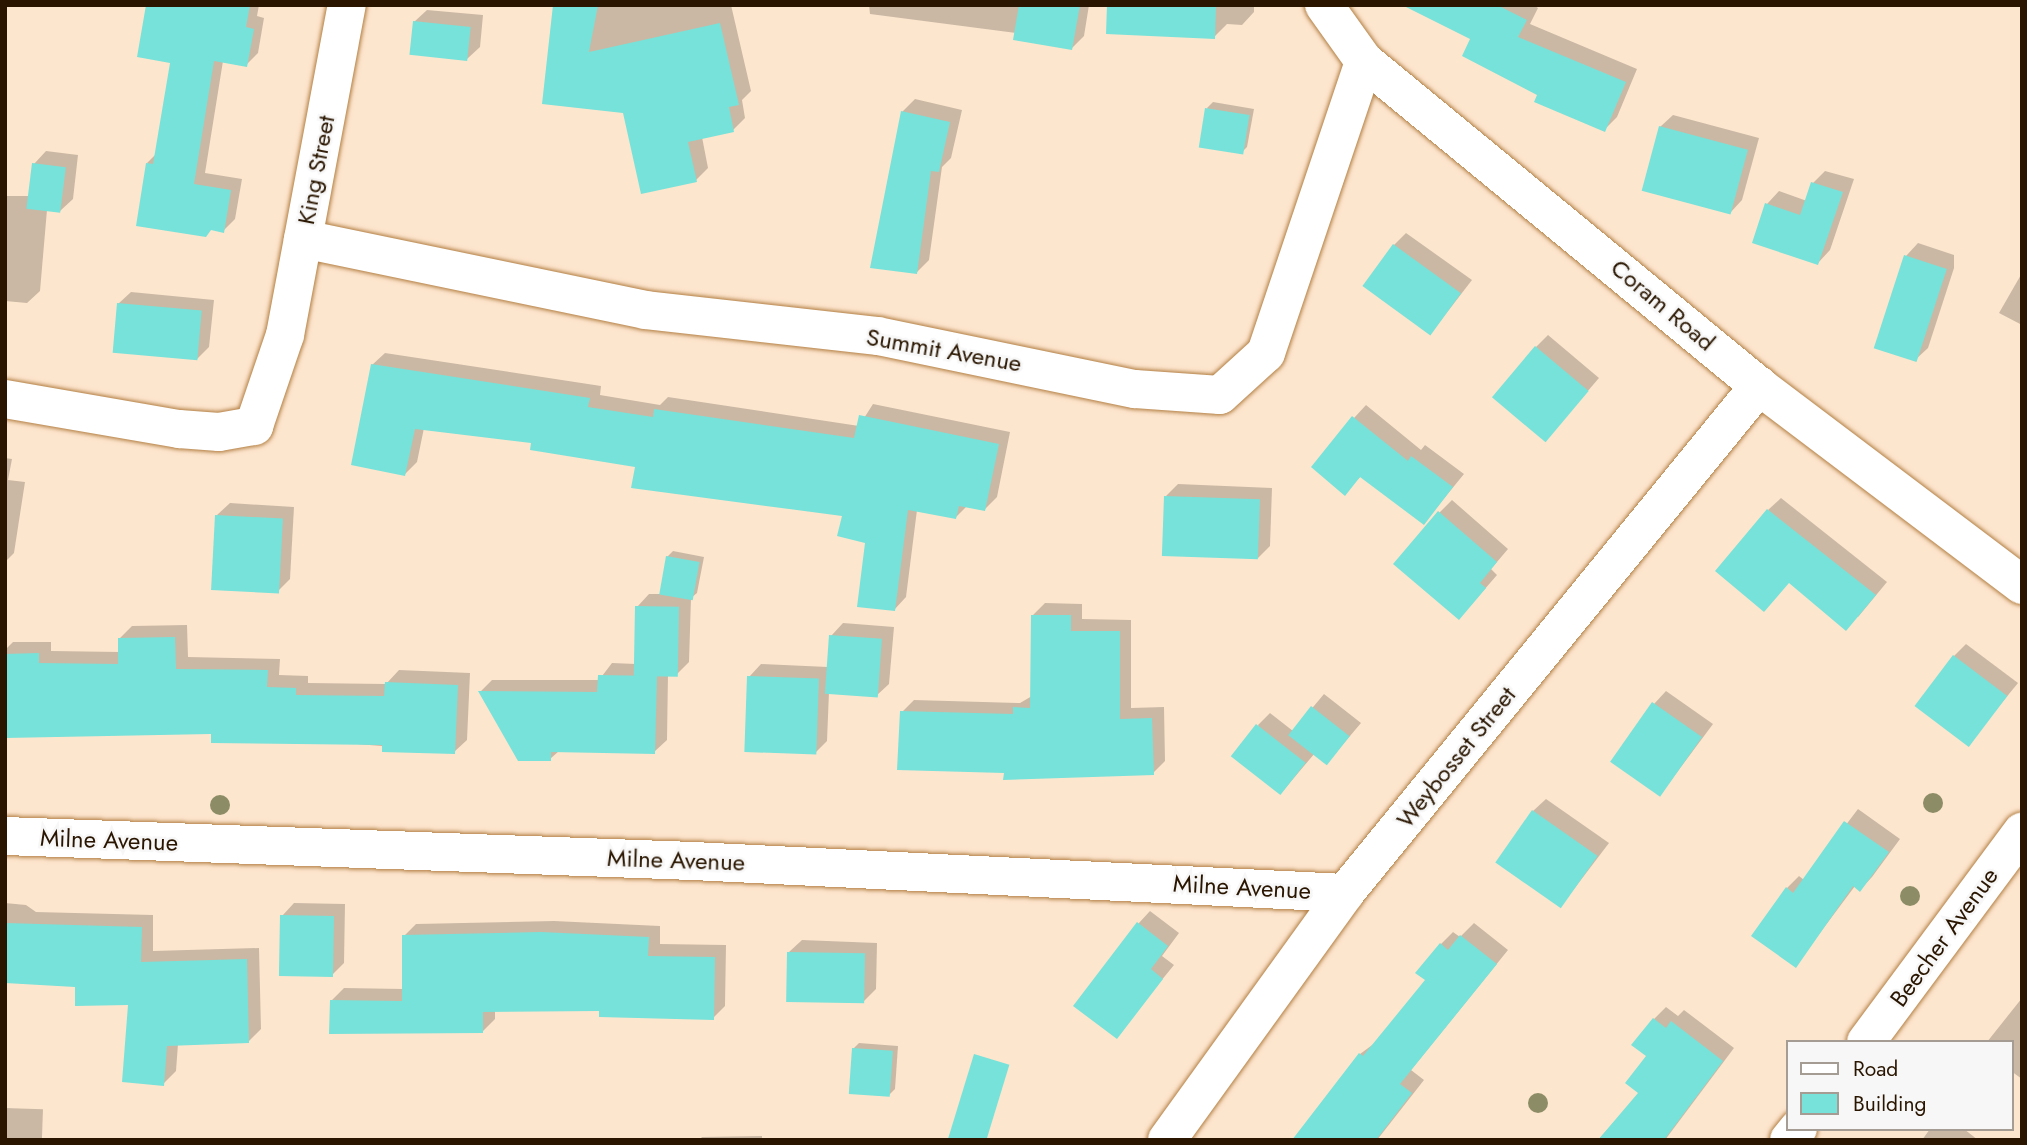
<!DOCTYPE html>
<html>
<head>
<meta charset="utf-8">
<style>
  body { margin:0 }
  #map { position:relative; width:2027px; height:1145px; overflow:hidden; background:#fde6ce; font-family:Jost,sans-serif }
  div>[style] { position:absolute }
  .shadow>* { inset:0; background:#0003; transform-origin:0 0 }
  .building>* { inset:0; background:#77e2d9; transform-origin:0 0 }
  .roads { filter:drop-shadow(0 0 2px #b37f43) drop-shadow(0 0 2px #b37f43) }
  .minor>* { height:38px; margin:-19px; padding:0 19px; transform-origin:19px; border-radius:19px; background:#fff }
  .trees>* { width:20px; height:20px; margin:-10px; border-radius:50%; background:#8c8d66 }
  span { translate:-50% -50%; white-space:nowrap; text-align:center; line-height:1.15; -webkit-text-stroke:5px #f7f7f7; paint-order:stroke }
  .street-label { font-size:24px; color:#2a1600 }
  .frame { position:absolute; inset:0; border:7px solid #2a1600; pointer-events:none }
  .legend { position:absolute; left:1786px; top:1040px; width:228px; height:91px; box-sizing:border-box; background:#f7f7f7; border:2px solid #a59d94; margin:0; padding:9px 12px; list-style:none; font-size:21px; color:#2a1600 }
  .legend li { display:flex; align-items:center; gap:14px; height:35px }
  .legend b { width:35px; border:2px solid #a59d94 }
</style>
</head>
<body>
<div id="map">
  <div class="shadow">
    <i style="clip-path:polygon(148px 5px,259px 5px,257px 16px,264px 18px,258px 53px,246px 65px,223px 61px,205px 173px,242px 179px,235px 219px,223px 231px,147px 163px,156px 154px,172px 61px)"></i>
    <i style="clip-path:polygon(555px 5px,731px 5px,751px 91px,742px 100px,745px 118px,733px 130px,702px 137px,708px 168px,696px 180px,624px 112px)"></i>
    <i style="clip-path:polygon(869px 5px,1089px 5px,1084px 36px,1072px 48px,1016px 33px,870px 14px)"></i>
    <i style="clip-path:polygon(1147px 5px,1254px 5px,1254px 12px,1242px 25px,1227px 24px,1214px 37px)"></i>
    <i style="clip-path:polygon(1457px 5px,1533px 5px,1538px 8px,1530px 24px,1637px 69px,1617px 117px,1604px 130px,1539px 94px,1472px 39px)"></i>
    <i style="clip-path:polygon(427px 10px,483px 15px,480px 47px,467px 59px,414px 22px)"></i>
    <i style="clip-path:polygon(915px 99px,962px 110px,951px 158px,942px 167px,929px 260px,917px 272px,902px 112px)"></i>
    <i style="clip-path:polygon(1213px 102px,1254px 109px,1247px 147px,1241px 153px,1207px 108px)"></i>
    <i style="clip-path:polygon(1673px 115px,1759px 138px,1742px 200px,1730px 213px,1660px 127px)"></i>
    <i style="clip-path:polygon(46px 151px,78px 155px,73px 199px,60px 211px,47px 210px,40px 291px,27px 303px,5px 301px,5px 196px,30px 196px,34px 164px)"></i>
    <i style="clip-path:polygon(1825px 171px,1854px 179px,1830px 250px,1818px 263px,1767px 204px,1779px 191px,1807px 201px,1813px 183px)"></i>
    <i style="clip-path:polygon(1406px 233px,1472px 280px,1431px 333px,1394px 245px)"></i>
    <i style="clip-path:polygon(1918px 243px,1954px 255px,1954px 268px,1928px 348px,1915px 360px,1906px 256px)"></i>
    <i style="clip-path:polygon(2022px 273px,2022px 325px,1999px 313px)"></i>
    <i style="clip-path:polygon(131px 292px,214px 300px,209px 347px,197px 359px,118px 304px)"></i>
    <i style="clip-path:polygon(1548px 335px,1599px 378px,1556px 428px,1536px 347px)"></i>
    <i style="clip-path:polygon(385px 353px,601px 386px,600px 395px,660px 405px,668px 397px,859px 426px,873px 404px,1010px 432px,997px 497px,985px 509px,967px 506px,956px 517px,917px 510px,906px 597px,894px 610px,867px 542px,844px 515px,533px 442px,424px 428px,417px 462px,405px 474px,372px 365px)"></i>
    <i style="clip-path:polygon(1366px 405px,1421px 450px,1425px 445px,1464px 474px,1424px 523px,1361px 476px,1345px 493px,1354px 418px)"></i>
    <i style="clip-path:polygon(5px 458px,12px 459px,8px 480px,25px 482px,14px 553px,5px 562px)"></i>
    <i style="clip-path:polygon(1178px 484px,1272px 488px,1270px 546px,1258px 558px,1166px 496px)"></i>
    <i style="clip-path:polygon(1781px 498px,1887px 582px,1858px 617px,1768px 510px)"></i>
    <i style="clip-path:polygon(1452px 500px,1508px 549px,1491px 569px,1497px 575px,1471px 605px,1439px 513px)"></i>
    <i style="clip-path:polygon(230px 503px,294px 507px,290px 579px,277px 592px,217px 515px)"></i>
    <i style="clip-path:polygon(673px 551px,704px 557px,697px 593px,691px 598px,689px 662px,677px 674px,668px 674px,667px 740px,654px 752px,559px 751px,550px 759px,480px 692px,492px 680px,599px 680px,612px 663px,636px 664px,637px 607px,649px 594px,660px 594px,667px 557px)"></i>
    <i style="clip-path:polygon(1045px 603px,1082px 604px,1082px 619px,1131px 620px,1131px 708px,1164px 707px,1165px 761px,1153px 773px,1006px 772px,902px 712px,914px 700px,1020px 703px,1032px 696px,1033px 615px)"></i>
    <i style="clip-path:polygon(843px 623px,894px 627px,889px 684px,876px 696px,829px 692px,827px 741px,814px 754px,749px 677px,761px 664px,828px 667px,831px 636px)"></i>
    <i style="clip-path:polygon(187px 625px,188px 657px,280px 659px,279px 675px,308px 676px,308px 683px,386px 684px,399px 670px,470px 673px,467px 740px,454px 752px,213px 732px,5px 736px,5px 650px,13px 642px,51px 642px,51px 651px,120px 652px,119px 639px,132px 626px)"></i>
    <i style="clip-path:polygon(1966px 644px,2018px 683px,1968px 744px,1954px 656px)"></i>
    <i style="clip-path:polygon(1666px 691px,1713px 724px,1660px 795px,1654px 704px)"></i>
    <i style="clip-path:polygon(1324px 694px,1361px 723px,1328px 762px,1315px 753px,1282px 792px,1258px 725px,1270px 713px,1293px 731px)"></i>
    <i style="clip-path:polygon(1546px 799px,1609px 843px,1561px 906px,1533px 811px)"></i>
    <i style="clip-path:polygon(1858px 809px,1900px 839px,1872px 877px,1860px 890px,1855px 886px,1796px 965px,1787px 888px,1799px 876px,1804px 880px)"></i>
    <i style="clip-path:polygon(5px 903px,26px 905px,36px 912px,153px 915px,153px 951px,259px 948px,261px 1029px,248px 1042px,178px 1044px,176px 1071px,163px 1084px,130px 1003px,77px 985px,5px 982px)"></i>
    <i style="clip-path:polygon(294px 903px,345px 904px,344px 963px,332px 975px,282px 916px)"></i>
    <i style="clip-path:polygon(1150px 911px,1179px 933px,1162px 956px,1174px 965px,1116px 1036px,1138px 924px)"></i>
    <i style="clip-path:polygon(554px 921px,660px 926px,660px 944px,726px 945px,725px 1006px,713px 1018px,601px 1009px,495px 1010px,495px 1019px,483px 1031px,332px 1000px,344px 988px,404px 989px,404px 936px,416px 924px)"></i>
    <i style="clip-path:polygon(1474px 923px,1508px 950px,1411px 1070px,1424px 1080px,1377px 1140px,1294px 1140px,1360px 1054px,1375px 1043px,1427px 980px,1441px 944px,1453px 932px,1460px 937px)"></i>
    <i style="clip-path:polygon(802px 940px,877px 943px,876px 989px,864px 1001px,789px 952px)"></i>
    <i style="clip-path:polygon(2022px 998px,2022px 1079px,2011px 1071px,2011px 1042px,1987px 1042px)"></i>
    <i style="clip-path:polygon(1666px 1007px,1678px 1016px,1684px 1010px,1734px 1048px,1665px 1140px,1598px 1140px,1640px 1093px,1654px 1019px)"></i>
    <i style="clip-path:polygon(859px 1043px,898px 1046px,895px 1089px,889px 1095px,853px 1049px)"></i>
    <i style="left:5px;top:1108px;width:38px;height:32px;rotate:2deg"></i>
    <i style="clip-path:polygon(1930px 1129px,1964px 1129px,1978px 1140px,1922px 1140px)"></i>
    <i style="clip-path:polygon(762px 1136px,762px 1140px,699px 1140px,702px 1137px)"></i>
  </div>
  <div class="building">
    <i style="clip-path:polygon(146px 5px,250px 5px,246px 27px,254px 29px,247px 67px,214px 61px,194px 184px,231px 190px,224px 233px,211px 230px,206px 237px,136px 226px,146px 163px,153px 164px,170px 63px,137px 57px)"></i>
    <i style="clip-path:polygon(553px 5px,598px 5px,589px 52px,720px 23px,739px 105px,729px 107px,734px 132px,688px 142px,697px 182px,641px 194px,623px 113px,542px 104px)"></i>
    <i style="clip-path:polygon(1019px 5px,1080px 5px,1072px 50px,1013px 40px)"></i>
    <i style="clip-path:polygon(1107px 5px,1216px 5px,1215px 39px,1106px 34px)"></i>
    <i style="clip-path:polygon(1402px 5px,1497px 5px,1527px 20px,1518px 37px,1626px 82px,1605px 132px,1534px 102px,1537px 95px,1462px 56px,1470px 39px)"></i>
    <i style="left:413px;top:21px;width:58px;height:34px;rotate:6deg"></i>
    <i style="left:1205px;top:108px;width:45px;height:40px;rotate:9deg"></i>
    <i style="clip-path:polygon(901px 111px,950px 122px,939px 172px,931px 171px,917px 274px,870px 268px)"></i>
    <i style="left:1659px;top:126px;width:92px;height:67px;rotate:15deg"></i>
    <i style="left:32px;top:163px;width:34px;height:46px;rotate:7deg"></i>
    <i style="clip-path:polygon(1811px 182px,1843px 192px,1818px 265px,1752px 243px,1765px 203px,1800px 215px)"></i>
    <i style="left:1393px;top:244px;width:84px;height:52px;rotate:36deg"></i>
    <i style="left:1904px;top:255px;width:45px;height:98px;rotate:18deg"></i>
    <i style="left:117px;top:303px;width:85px;height:50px;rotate:5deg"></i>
    <i style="left:1535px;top:346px;width:70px;height:67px;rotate:40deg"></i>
    <i style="clip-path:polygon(371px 364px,590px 398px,588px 407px,653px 417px,654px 409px,854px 438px,859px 415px,999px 444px,985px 511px,959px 506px,956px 519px,908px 510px,895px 611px,857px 607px,865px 543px,837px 536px,842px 516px,631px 488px,635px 467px,530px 450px,531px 443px,415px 429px,405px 476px,351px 465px)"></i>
    <i style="clip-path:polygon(1352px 416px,1408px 461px,1411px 456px,1453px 487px,1424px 525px,1360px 477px,1345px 496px,1311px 467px)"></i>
    <i style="left:1164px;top:496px;width:96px;height:60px;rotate:2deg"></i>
    <i style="clip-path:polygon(1767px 509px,1876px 595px,1846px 631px,1789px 583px,1764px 612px,1715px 571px)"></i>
    <i style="clip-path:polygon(1438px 511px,1497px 562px,1480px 583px,1486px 588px,1459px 620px,1393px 564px)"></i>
    <i style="left:215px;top:515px;width:68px;height:75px;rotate:3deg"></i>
    <i style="left:666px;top:556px;width:34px;height:39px;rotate:10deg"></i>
    <i style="left:635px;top:606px;width:44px;height:70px;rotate:1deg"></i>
    <i style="clip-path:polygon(1031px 615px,1071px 615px,1071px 631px,1120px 631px,1120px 719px,1152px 718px,1154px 775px,1003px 780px,1004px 773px,897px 770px,900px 711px,1013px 714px,1013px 707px,1030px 708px)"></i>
    <i style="left:829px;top:635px;width:53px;height:59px;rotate:4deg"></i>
    <i style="clip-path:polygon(175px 637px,176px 669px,268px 670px,267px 687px,296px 688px,296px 695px,384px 696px,385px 682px,458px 685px,455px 754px,382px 752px,382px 745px,211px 743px,211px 734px,5px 738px,5px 654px,39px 653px,39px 663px,118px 664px,118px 638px)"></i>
    <i style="left:1953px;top:655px;width:68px;height:64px;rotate:37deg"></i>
    <i style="clip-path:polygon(598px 675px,657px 676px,655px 754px,551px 752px,551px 761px,518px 761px,478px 691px,597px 692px)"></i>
    <i style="left:747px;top:676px;width:72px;height:76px;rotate:2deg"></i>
    <i style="left:1652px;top:702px;width:61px;height:73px;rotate:35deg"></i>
    <i style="left:1311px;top:706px;width:49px;height:37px;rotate:38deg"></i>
    <i style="left:1256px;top:724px;width:63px;height:41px;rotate:38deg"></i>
    <i style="left:1532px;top:810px;width:80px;height:64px;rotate:35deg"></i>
    <i style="clip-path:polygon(1844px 821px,1889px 852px,1860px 892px,1853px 886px,1796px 968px,1751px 936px,1786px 887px,1793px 893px)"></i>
    <i style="left:280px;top:915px;width:54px;height:61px;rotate:1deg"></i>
    <i style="clip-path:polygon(1137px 922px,1168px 946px,1151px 969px,1163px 979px,1117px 1039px,1073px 1006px)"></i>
    <i style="clip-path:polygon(5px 923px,142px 927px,141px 962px,247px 959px,249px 1043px,167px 1046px,164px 1086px,122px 1082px,128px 1005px,75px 1006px,75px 987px,5px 983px)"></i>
    <i style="clip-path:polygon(541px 932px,649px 937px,648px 956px,715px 957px,714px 1020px,599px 1017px,599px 1011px,483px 1012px,483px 1033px,329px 1034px,330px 1000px,402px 1001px,402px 935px)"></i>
    <i style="clip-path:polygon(1460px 935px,1497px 964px,1400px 1084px,1412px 1093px,1376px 1140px,1292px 1140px,1359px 1053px,1363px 1056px,1425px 980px,1415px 973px,1440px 943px,1448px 950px)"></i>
    <i style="left:787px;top:952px;width:78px;height:50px;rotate:1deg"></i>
    <i style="clip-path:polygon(1653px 1018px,1666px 1028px,1671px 1021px,1723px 1061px,1664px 1140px,1598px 1140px,1638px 1093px,1625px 1083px,1646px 1056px,1631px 1045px)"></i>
    <i style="left:852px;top:1048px;width:41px;height:46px;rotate:4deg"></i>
    <i style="left:974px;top:1054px;width:37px;height:90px;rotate:17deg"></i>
  </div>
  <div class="roads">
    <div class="minor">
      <i style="left:1324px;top:5px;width:69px;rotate:54.5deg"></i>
      <i style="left:1364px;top:61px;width:512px;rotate:39.45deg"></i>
      <i style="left:1759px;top:386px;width:330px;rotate:37.1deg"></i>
      <i style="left:303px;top:239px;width:349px;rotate:11.7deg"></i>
      <i style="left:645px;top:310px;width:234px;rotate:6.4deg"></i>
      <i style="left:878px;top:336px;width:262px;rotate:11.7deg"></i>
      <i style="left:1135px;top:389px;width:85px;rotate:4deg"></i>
      <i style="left:1220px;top:395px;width:62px;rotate:-42.4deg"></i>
      <i style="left:1266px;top:353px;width:308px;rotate:-71.4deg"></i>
      <i style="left:5px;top:399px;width:177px;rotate:9.8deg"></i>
      <i style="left:179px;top:429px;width:40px;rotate:4.3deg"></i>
      <i style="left:219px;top:432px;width:36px;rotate:-10deg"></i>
      <i style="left:254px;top:426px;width:96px;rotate:-71.2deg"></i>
      <i style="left:285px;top:335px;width:336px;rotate:-79.4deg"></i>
      <i style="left:5px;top:836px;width:688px;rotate:2.08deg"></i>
      <i style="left:693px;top:861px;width:653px;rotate:2.81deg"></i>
      <i style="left:1866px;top:1042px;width:262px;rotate:-53.4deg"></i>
      <i style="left:1167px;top:1140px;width:304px;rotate:-54.2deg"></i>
      <i style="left:1345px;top:893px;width:655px;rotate:-50.77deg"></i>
      <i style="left:1789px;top:1140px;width:14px;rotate:-51deg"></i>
    </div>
  </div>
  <div class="trees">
    <i style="left:1933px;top:803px"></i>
    <i style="left:220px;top:805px"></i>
    <i style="left:1910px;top:896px"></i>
    <i style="left:1538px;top:1103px"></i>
  </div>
  <div class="street-label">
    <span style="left:316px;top:170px;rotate:-79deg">King Street</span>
    <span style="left:1663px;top:305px;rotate:40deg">Coram Road</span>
    <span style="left:944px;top:350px;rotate:10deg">Summit Avenue</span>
    <span style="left:1456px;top:757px;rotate:-51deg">Weybosset Street</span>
    <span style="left:109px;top:840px;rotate:2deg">Milne Avenue</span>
    <span style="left:676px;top:860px;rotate:2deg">Milne Avenue</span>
    <span style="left:1242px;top:887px;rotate:3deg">Milne Avenue</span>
    <span style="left:1944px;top:937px;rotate:-54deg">Beecher Avenue</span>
  </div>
  <div class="frame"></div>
  <ul class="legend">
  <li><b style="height:9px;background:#fff"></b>Road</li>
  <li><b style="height:19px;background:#77e2d9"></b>Building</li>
  </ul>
</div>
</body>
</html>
